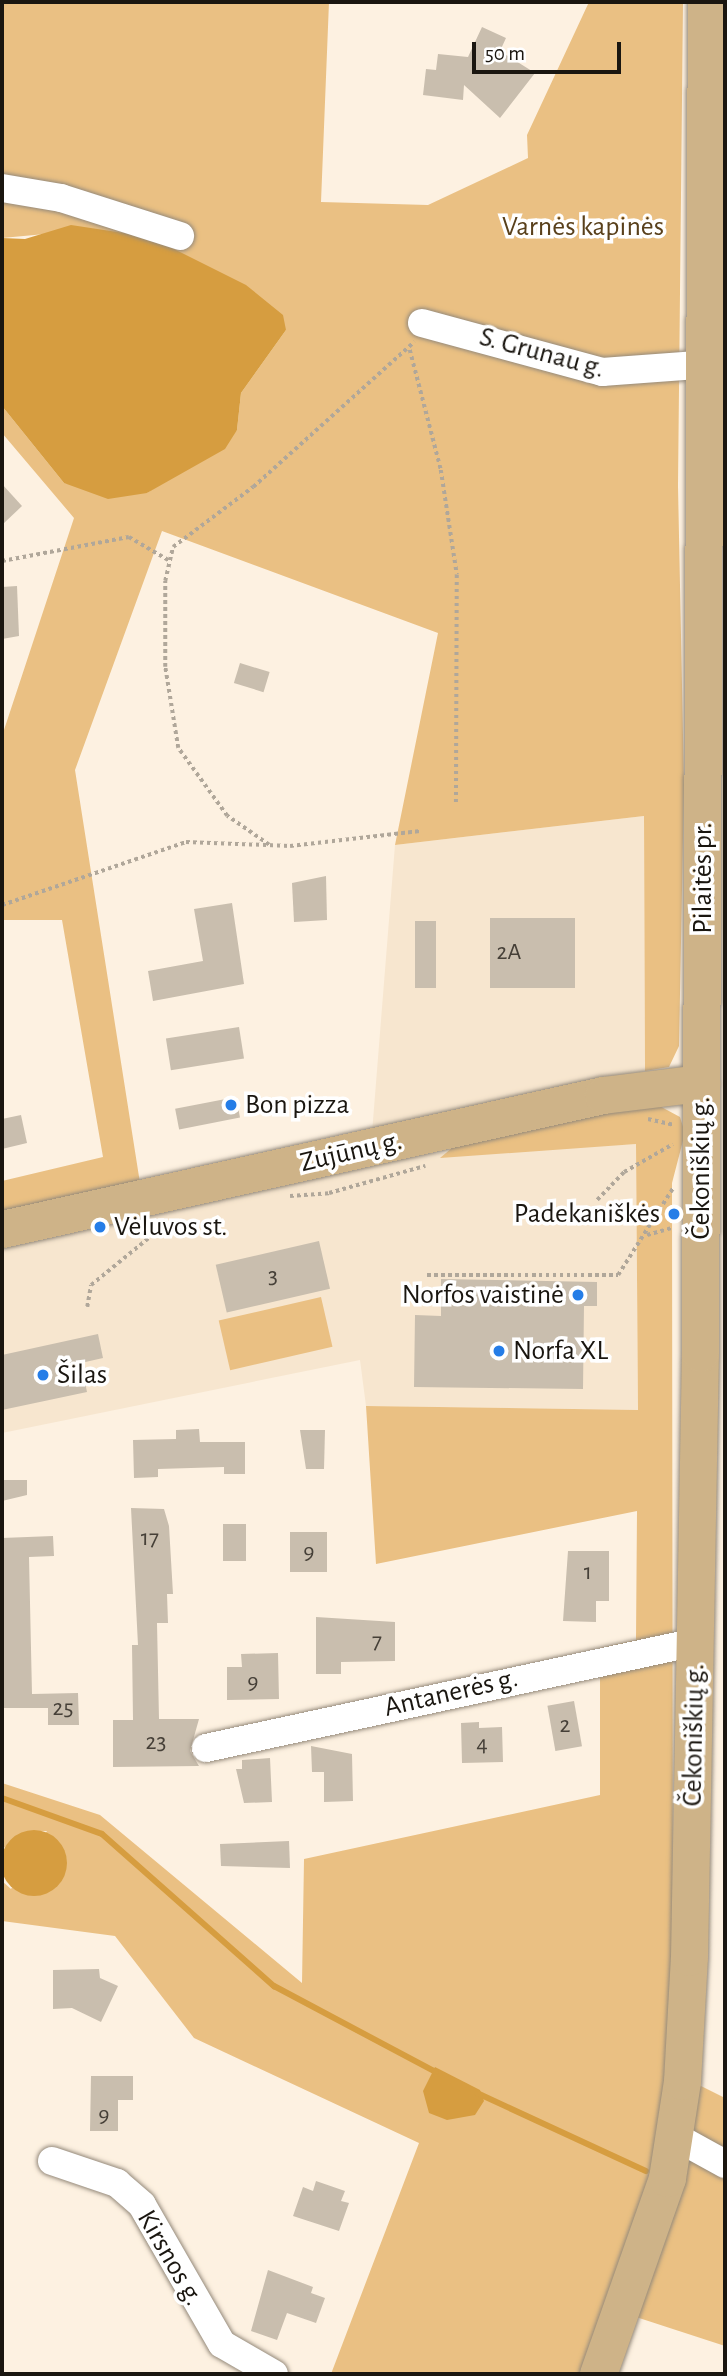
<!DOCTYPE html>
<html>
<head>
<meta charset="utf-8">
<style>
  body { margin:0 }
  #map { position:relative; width:727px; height:2376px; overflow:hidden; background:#fdf1e1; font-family:"Alegreya Sans",sans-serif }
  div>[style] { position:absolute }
  .built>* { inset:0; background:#f7e6cf }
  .green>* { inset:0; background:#eac083; transform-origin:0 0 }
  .water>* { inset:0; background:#d69d40 }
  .round { border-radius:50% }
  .stream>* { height:6px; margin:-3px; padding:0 3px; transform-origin:3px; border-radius:3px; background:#d69d40 }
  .building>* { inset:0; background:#c9beae; transform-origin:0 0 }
  .path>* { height:3.5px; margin-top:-1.75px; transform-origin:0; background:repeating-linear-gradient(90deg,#b0a79a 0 3.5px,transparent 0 7px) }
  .roads { filter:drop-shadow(0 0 2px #958a7b) drop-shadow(0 0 2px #958a7b) }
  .minor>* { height:28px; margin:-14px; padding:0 14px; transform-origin:14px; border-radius:14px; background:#fff }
  .major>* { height:37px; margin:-18.5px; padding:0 18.5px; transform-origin:18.5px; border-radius:18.5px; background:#ceb388 }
  .dots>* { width:19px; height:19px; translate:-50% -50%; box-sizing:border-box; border:4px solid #fff; border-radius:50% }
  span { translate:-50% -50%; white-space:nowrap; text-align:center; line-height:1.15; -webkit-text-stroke:7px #fff; paint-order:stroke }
  .number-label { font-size:24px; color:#464038 }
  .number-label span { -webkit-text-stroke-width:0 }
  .park-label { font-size:28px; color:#59401b }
  .street-label { font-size:28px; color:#1a1610 }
  .poi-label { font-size:28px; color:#1a1610 }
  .left { translate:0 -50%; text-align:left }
  .right { translate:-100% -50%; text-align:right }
  .frame { position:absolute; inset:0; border:4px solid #1a1610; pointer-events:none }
  .scale { position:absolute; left:472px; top:42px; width:149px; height:32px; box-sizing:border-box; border:4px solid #1a1610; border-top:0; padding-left:9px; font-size:21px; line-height:24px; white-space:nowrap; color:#1a1610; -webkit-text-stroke:5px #fff; paint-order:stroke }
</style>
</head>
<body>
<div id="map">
  <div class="built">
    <i style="clip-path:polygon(725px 402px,725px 931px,720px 929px,712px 791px,722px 731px)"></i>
    <i style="clip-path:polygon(644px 816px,645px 1071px,372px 1133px,395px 845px)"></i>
    <i style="clip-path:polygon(636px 1144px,638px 1410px,366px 1406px,360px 1360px,2px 1433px,2px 1238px,380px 1156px)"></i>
  </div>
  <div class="green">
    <i style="clip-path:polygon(2px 2px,329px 2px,321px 202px,428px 205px,528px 158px,527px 135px,589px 2px,683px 2px,678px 486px,684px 785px,679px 1046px,669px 1067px,645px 1071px,644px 816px,395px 845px,438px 633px,162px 531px,75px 770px,140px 1183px,2px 1213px,2px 1181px,103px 1157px,62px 920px,2px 920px,2px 736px,74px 518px,2px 433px,2px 406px,64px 483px,147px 493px,237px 430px,241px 393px,286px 330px,45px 234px,2px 238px)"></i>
    <i style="clip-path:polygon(722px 2px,725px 2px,725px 335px,720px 324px)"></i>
    <i style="clip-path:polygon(654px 1103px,680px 1117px,685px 1133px,672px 1183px,673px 2016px,653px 2178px,581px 2374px,331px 2374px,419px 2143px,194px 2038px,115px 1936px,2px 1921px,2px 1881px,11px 1889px,47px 1831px,29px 1832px,2px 1849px,2px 1783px,100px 1815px,302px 1983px,304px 1859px,600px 1795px,600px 1648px,636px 1640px,637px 1511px,376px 1564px,366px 1406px,638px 1410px,636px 1144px,440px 1158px,459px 1142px)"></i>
    <i style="left:321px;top:1297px;width:51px;height:105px;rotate:77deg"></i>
    <i style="clip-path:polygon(697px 2084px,725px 2098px,725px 2346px,636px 2317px)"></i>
  </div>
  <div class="water">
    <i style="clip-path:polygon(71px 225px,150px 237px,246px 285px,283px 315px,286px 330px,241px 393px,237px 430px,225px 449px,147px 493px,108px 499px,64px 483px,2px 406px,2px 238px,25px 239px)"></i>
    <i class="round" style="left:1px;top:1830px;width:66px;height:66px"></i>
    <i style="clip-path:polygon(435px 2067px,480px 2090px,484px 2101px,475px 2115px,447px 2120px,429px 2113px,423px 2091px)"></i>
  </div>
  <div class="stream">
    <i style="left:2px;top:1798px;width:106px;rotate:19.8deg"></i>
    <i style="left:102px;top:1834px;width:230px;rotate:41.5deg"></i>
    <i style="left:274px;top:1986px;width:183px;rotate:28deg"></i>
    <i style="left:477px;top:2093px;width:186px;rotate:24.8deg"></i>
  </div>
  <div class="building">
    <i style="clip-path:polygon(482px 27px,506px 38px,500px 51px,535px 73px,500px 118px,464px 85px,463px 100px,423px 95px,426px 69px,436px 70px,438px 54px,468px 57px)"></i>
    <i style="clip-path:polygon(2px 484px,22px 506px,2px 525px)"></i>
    <i style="clip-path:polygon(17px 586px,19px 636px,2px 639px,2px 587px)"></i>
    <i style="left:240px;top:663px;width:31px;height:21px;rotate:17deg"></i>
    <i style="clip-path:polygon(326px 876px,327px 920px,294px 922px,292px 883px)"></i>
    <i style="clip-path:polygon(232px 903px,244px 984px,153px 1001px,148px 971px,203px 961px,194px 909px)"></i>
    <i style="left:490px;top:918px;width:85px;height:70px"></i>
    <i style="left:415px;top:921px;width:21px;height:67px"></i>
    <i style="left:239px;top:1027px;width:32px;height:74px;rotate:81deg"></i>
    <i style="left:236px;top:1097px;width:21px;height:62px;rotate:79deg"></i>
    <i style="clip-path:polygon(21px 1115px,27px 1143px,2px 1149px,2px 1119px)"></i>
    <i style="left:319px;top:1241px;width:49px;height:106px;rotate:77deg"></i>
    <i style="clip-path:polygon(441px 1279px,597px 1282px,597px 1306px,584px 1306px,583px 1389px,414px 1387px,415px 1315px,441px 1316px)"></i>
    <i style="clip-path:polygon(98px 1334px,103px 1358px,81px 1363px,87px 1392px,2px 1410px,2px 1355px)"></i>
    <i style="clip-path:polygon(199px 1429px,200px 1442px,245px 1442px,245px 1474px,224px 1474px,224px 1467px,158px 1469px,158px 1477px,134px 1478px,133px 1440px,176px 1439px,176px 1430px)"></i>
    <i style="clip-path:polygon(300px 1430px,325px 1430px,324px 1469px,306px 1469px)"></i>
    <i style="clip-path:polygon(2px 1480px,27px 1480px,27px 1495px,2px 1501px)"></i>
    <i style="clip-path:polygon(131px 1508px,164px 1509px,169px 1526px,173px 1594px,167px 1594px,168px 1623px,157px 1623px,159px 1719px,199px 1719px,190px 1751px,199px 1766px,113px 1767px,113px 1720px,133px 1720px,132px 1645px,138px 1645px)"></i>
    <i style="left:223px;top:1524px;width:23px;height:37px"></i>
    <i style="left:327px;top:1532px;width:40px;height:37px;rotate:90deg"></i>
    <i style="clip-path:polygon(53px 1536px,54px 1556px,29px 1557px,32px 1694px,78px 1693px,79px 1725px,48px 1725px,48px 1708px,2px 1708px,2px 1538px)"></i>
    <i style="clip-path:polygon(568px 1551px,609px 1551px,609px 1601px,596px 1601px,596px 1622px,563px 1621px)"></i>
    <i style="clip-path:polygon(316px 1617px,395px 1622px,395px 1661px,341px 1662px,341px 1674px,316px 1674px)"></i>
    <i style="clip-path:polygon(278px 1653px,279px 1699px,227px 1700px,227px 1667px,242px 1667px,241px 1654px)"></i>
    <i style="left:574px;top:1701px;width:46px;height:27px;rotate:80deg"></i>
    <i style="clip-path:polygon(479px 1722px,479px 1728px,502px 1727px,503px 1762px,462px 1763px,461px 1723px)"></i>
    <i style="clip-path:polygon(311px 1746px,352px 1754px,353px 1801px,324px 1802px,324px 1772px,312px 1772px)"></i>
    <i style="clip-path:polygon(270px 1758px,272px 1802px,244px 1803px,236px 1769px,242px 1769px,242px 1760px)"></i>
    <i style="clip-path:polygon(289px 1841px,290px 1868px,221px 1866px,220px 1844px)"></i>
    <i style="clip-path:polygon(99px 1969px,100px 1978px,118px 1986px,101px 2022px,72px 2008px,53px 2009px,53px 1970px)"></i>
    <i style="clip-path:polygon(91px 2076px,133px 2076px,133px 2100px,118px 2100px,118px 2131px,90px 2131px)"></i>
    <i style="clip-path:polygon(316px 2181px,345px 2191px,341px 2201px,349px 2203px,339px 2231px,293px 2216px,303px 2187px,313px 2191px)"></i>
    <i style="clip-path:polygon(268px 2270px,313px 2287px,311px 2293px,325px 2298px,316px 2323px,287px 2313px,277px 2340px,251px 2331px)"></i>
  </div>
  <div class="path">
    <i style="left:410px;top:350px;width:124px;rotate:75.5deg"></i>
    <i style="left:441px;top:470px;width:106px;rotate:81.3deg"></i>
    <i style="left:457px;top:575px;width:231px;rotate:90.2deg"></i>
    <i style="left:2px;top:561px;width:129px;rotate:-10.7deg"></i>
    <i style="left:129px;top:537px;width:48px;rotate:30.3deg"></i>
    <i style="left:269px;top:845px;width:51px;rotate:-145.4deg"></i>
    <i style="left:227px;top:816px;width:84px;rotate:-125.8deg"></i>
    <i style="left:178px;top:748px;width:82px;rotate:-99.1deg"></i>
    <i style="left:165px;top:667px;width:86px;rotate:-90deg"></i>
    <i style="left:165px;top:581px;width:35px;rotate:-77deg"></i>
    <i style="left:173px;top:547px;width:100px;rotate:-36.9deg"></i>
    <i style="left:253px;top:487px;width:217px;rotate:-42deg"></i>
    <i style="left:2px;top:905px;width:194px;rotate:-18.9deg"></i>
    <i style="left:186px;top:842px;width:104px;rotate:2.2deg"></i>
    <i style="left:290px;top:846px;width:131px;rotate:-6.6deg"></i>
    <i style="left:648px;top:1119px;width:27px;rotate:13deg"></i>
    <i style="left:290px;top:1196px;width:39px;rotate:-4deg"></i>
    <i style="left:329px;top:1193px;width:100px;rotate:-15.7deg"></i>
    <i style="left:597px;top:1200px;width:39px;rotate:-46deg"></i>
    <i style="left:624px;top:1172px;width:56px;rotate:-29.7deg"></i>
    <i style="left:647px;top:1235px;width:26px;rotate:-16deg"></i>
    <i style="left:427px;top:1275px;width:191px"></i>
    <i style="left:618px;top:1275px;width:103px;rotate:-57.7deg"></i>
    <i style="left:87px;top:1307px;width:22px;rotate:-80deg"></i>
    <i style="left:91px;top:1285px;width:98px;rotate:-39.2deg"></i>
  </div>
  <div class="roads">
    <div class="minor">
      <i style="left:2px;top:188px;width:60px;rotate:9.6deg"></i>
      <i style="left:61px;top:198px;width:125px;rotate:17.7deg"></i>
      <i style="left:422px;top:323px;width:187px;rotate:15.2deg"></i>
      <i style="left:602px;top:372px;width:123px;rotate:-4.2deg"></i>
      <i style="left:206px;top:1748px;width:501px;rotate:-12.21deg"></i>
      <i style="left:676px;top:2137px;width:56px;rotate:28.9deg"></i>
      <i style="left:52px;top:2161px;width:69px;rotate:18.7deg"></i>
      <i style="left:117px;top:2183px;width:33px;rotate:41deg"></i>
      <i style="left:142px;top:2205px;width:160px;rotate:60.1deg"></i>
      <i style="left:222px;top:2344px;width:60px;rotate:30deg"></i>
    </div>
    <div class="major">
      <i style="left:2px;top:1229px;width:616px;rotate:-12.57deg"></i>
      <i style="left:603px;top:1095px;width:99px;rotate:-7deg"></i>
      <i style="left:598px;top:2374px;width:208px;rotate:-70.6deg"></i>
      <i style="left:667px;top:2178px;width:98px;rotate:-81.2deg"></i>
      <i style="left:682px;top:2081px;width:124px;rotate:-86.8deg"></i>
      <i style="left:689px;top:1957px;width:604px;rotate:-88.96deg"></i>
      <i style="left:700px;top:1353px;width:1351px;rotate:-89.75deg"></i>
    </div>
  </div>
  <div class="dots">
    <i style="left:231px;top:1105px;background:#257de7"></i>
    <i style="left:674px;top:1214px;background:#257de7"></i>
    <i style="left:100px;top:1227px;background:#257de7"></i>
    <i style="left:578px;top:1295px;background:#257de7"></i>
    <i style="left:499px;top:1351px;background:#257de7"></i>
    <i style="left:43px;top:1375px;background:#257de7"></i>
  </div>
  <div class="number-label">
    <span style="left:509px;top:953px">2A</span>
    <span style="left:273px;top:1277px">3</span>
    <span style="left:150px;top:1539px">17</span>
    <span style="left:309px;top:1553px">9</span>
    <span style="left:588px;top:1573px">1</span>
    <span style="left:377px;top:1642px">7</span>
    <span style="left:253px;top:1683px">9</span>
    <span style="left:63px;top:1709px">25</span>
    <span style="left:565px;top:1726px">2</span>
    <span style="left:156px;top:1743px">23</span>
    <span style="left:482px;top:1745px">4</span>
    <span style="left:104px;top:2116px">9</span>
  </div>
  <div class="park-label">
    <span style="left:583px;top:227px">Varnės kapinės</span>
  </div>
  <div class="street-label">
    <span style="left:542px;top:353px;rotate:15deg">S. Grunau g.</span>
    <span style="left:703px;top:878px;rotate:-90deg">Pilaitės pr.</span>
    <span style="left:351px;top:1152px;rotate:-13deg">Zujūnų g.</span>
    <span style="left:701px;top:1168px;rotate:-90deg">Čekoniškių g.</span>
    <span style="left:451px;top:1693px;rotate:-13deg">Antanerės g.</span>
    <span style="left:694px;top:1735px;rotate:-89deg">Čekoniškių g.</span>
    <span style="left:170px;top:2258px;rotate:60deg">Kirsnos g.</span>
  </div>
  <div class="poi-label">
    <span class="left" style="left:245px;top:1105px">Bon pizza</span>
    <span class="right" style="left:660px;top:1214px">Padekaniškės</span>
    <span class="left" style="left:114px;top:1227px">Vėluvos st.</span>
    <span class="right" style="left:564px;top:1295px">Norfos vaistinė</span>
    <span class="left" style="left:513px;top:1351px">Norfa XL</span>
    <span class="left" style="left:57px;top:1375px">Šilas</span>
  </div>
  <div class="frame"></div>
  <div class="scale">50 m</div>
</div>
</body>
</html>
